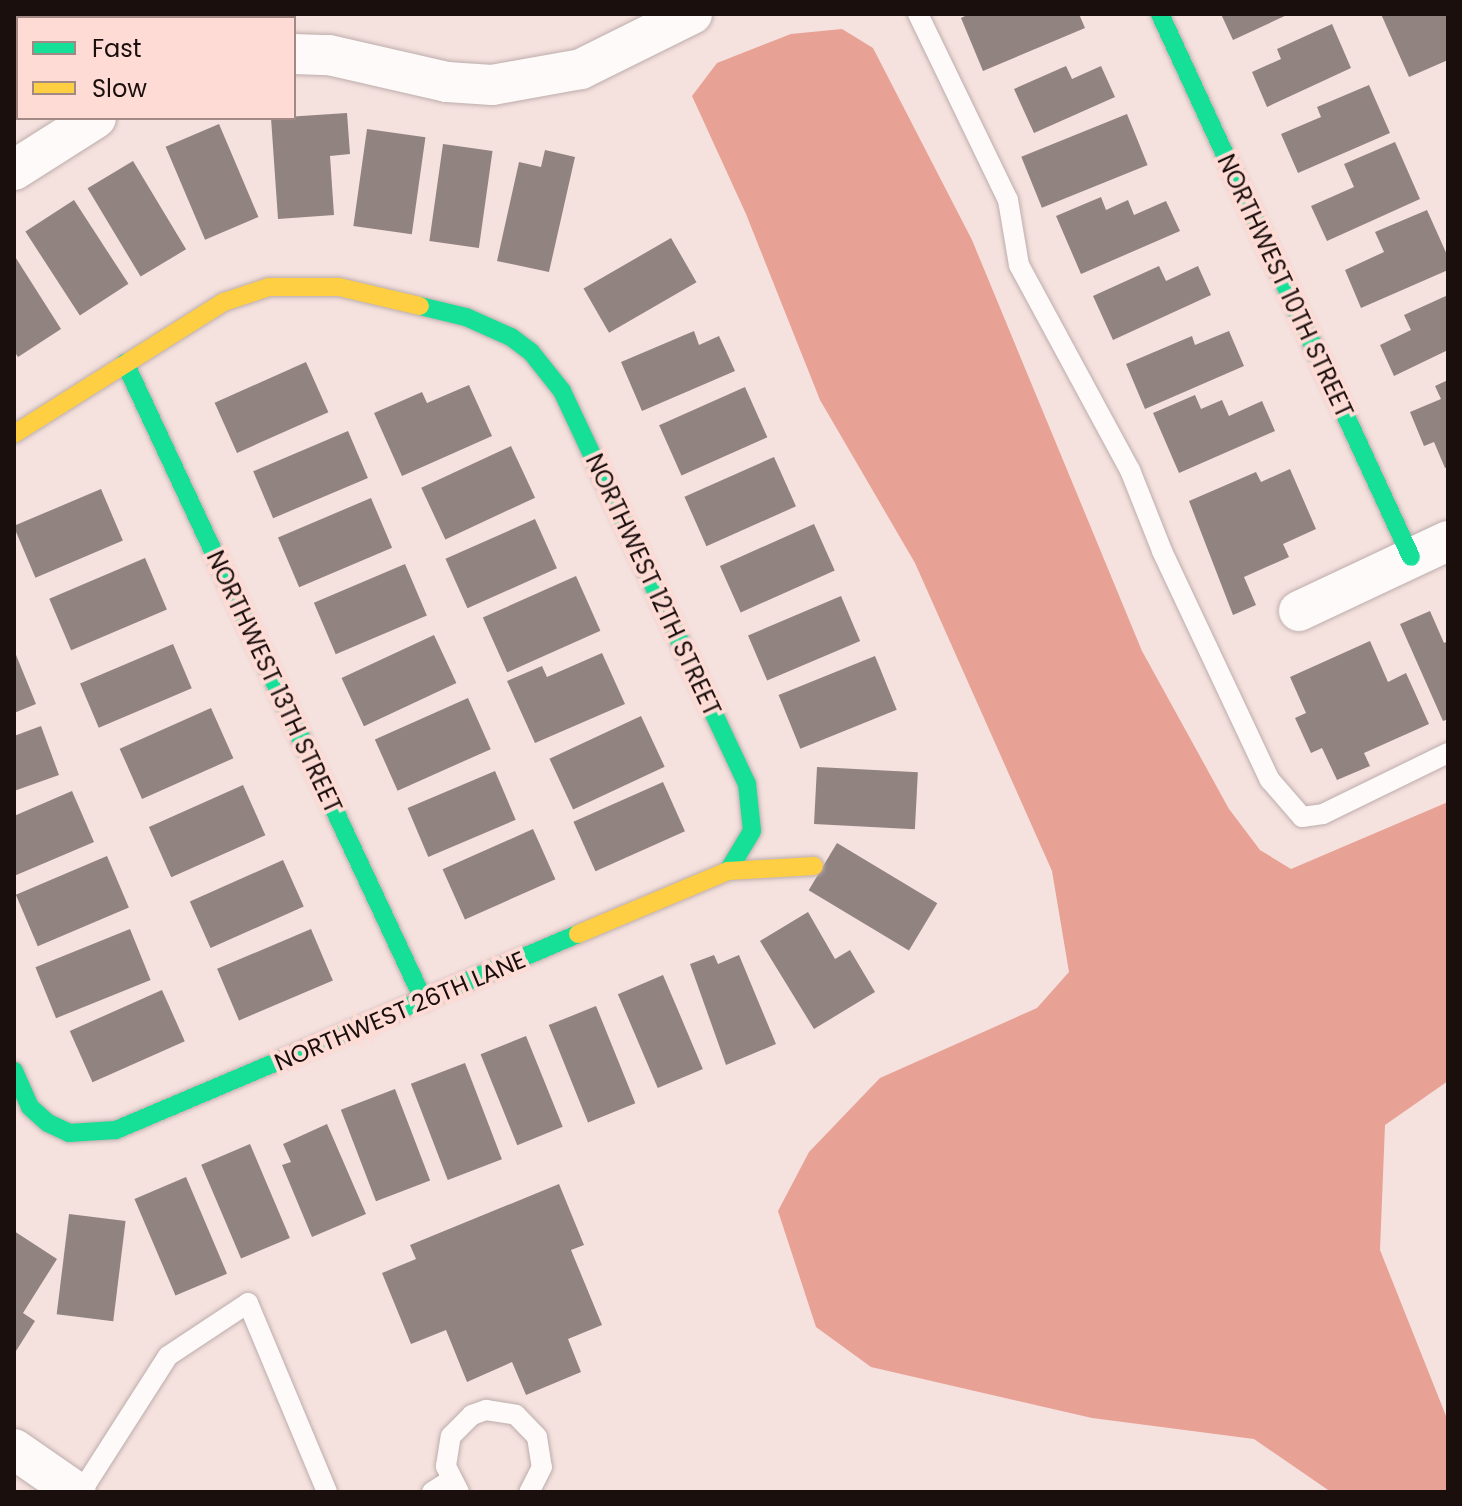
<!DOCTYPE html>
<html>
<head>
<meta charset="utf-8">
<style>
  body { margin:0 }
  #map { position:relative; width:1462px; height:1506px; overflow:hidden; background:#f5e1de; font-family:Poppins,sans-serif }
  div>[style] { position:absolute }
  .water>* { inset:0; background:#e8a195 }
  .building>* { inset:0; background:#918380; transform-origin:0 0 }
  .roads { filter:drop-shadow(0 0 2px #bcadab) drop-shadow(0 0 2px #bcadab) }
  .lane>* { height:20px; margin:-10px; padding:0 10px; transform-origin:10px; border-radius:10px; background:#fefafa }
  .street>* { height:40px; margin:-20px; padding:0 20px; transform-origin:20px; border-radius:20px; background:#fefafa }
  .fast>* { height:18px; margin:-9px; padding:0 9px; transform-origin:9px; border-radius:9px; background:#16e098 }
  .slow>* { height:18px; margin:-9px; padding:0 9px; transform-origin:9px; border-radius:9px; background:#ffcf43 }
  span { translate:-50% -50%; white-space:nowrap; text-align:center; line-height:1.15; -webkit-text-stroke:8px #fedbd5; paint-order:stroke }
  .street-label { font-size:24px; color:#1a0f0d }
  .frame { position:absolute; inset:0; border:16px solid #1a0f0d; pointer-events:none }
  .legend { position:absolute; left:16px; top:16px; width:280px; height:104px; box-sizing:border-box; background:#fedbd5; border:2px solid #a38985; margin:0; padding:10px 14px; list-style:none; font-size:24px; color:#1a0f0d }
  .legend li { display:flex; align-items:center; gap:16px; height:40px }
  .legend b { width:40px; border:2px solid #a38985 }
</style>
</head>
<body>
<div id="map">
  <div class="water">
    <i style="clip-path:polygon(842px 29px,873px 48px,972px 240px,1142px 651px,1229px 809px,1260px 850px,1291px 869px,1448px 802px,1448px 1081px,1385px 1125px,1380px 1250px,1448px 1421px,1448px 1492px,1331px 1492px,1254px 1439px,1092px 1418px,871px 1367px,816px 1327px,778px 1211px,809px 1152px,880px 1078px,1037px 1008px,1069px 972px,1052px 871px,915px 563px,820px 400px,746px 214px,692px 96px,717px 63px,791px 34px)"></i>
  </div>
  <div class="building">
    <i style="clip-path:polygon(32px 14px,144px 14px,33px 18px)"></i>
    <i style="clip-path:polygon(969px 14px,1079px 14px,1085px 28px,983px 71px,961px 18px)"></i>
    <i style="clip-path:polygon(1221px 14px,1289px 14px,1233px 40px)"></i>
    <i style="clip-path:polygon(1381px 14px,1448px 14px,1448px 60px,1409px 77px)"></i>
    <i style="clip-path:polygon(1332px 24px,1351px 68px,1267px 107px,1252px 72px,1281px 59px,1277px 49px)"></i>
    <i style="clip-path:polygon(1066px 66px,1072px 79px,1101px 66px,1115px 97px,1034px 133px,1014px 89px)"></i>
    <i style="clip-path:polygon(1369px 85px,1390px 133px,1298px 173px,1281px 134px,1321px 117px,1317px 107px)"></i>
    <i style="clip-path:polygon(347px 113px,350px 154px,330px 156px,334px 215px,278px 219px,271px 118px)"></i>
    <i style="left:1127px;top:114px;width:55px;height:114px;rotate:68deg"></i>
    <i style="left:219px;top:124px;width:101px;height:58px;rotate:67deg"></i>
    <i style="left:367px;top:129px;width:59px;height:98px;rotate:8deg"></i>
    <i style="clip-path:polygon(1395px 142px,1420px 199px,1327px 241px,1311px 206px,1354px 187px,1344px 164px)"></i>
    <i style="left:443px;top:144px;width:50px;height:98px;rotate:8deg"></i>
    <i style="clip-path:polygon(545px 150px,575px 157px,549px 272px,497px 261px,519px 162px,541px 167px)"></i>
    <i style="left:133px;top:161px;width:103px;height:53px;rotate:59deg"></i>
    <i style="clip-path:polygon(1101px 197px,1106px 210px,1128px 200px,1134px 215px,1166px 201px,1180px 231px,1081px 274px,1056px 216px)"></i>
    <i style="left:74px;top:200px;width:100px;height:58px;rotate:57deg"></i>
    <i style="clip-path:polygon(1427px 210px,1448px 257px,1448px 270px,1361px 308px,1345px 270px,1384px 252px,1375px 232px)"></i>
    <i style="left:671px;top:238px;width:51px;height:101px;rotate:60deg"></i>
    <i style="clip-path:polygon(14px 255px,61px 329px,18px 357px,14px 351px)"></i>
    <i style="clip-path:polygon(1159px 266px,1166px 281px,1198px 266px,1211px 295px,1113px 340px,1093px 296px)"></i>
    <i style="clip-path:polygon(1448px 295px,1448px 350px,1394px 376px,1380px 345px,1411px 330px,1404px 315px)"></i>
    <i style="clip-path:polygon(694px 331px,699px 345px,719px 336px,735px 371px,642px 411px,621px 362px)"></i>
    <i style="clip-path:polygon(1229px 331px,1244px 366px,1145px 409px,1126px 364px,1192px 336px,1195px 345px)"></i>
    <i style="left:306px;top:362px;width:55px;height:100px;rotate:66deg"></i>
    <i style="clip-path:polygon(1448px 380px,1448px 467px,1445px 468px,1434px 442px,1424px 446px,1410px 412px,1441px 399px,1435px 386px)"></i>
    <i style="clip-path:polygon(469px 385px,492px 436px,402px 476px,374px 413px,422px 392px,427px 403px)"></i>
    <i style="left:745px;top:387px;width:55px;height:94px;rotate:66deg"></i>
    <i style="clip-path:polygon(1195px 395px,1201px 409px,1222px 400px,1229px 416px,1262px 401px,1275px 431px,1179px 473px,1153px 413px)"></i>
    <i style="left:348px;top:431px;width:51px;height:103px;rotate:67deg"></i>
    <i style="left:511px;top:446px;width:57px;height:99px;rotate:65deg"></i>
    <i style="left:774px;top:457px;width:54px;height:98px;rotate:66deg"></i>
    <i style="clip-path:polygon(1290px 469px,1316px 529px,1283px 544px,1289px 557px,1244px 577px,1256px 605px,1233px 615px,1189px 501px,1256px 472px,1261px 482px)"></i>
    <i style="left:101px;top:489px;width:56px;height:95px;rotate:67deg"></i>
    <i style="left:371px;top:498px;width:54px;height:101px;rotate:67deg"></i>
    <i style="left:535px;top:519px;width:54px;height:98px;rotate:66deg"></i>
    <i style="left:814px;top:524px;width:51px;height:103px;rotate:66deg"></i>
    <i style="left:145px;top:558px;width:56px;height:104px;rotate:67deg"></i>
    <i style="left:405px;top:564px;width:56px;height:99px;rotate:67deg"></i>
    <i style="left:576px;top:576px;width:60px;height:102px;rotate:66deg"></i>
    <i style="left:841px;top:596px;width:49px;height:101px;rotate:67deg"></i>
    <i style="clip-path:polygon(1430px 611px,1444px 643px,1448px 641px,1448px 719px,1443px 721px,1400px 624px)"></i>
    <i style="left:434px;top:635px;width:53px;height:102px;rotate:65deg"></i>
    <i style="clip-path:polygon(1370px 641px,1388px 682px,1406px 673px,1429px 724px,1364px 753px,1370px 766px,1337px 780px,1322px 748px,1311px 753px,1295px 718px,1306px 713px,1290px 677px)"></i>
    <i style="left:173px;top:644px;width:48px;height:101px;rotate:67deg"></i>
    <i style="clip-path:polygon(14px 650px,36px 704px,14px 713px)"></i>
    <i style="clip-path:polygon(602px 653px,625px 704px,535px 743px,507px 681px,542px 666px,547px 677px)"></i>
    <i style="left:875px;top:656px;width:58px;height:104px;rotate:68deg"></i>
    <i style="left:468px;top:698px;width:56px;height:102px;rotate:66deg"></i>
    <i style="left:211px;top:708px;width:55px;height:100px;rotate:66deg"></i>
    <i style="left:641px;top:716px;width:56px;height:101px;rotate:65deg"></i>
    <i style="clip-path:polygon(41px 726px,59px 775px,14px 791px,14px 736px)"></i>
    <i style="left:817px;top:767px;width:101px;height:57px;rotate:3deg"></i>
    <i style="left:495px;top:771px;width:53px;height:95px;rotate:67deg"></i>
    <i style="left:663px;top:782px;width:54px;height:98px;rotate:66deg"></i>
    <i style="left:243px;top:785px;width:55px;height:103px;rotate:66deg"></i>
    <i style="clip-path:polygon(72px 791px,94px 842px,14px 876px,14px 816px)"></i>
    <i style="left:533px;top:829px;width:55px;height:99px;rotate:66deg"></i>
    <i style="left:837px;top:843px;width:117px;height:55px;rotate:31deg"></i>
    <i style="left:107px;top:856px;width:56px;height:99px;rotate:67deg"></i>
    <i style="left:283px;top:860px;width:51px;height:102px;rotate:66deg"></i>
    <i style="clip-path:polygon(808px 912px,835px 959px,850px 950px,875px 992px,814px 1029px,760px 941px)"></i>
    <i style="left:130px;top:929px;width:55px;height:102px;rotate:68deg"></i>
    <i style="left:311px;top:929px;width:56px;height:102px;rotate:67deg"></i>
    <i style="clip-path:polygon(714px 955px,718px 964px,739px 955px,776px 1044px,726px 1065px,690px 964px)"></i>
    <i style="left:663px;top:975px;width:102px;height:49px;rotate:67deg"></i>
    <i style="left:162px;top:990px;width:56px;height:101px;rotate:66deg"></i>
    <i style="left:596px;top:1006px;width:105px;height:51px;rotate:68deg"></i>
    <i style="left:526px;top:1036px;width:98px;height:49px;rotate:68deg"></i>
    <i style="left:465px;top:1063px;width:103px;height:58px;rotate:69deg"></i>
    <i style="left:395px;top:1089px;width:98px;height:58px;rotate:69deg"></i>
    <i style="clip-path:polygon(327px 1124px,366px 1214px,312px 1237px,282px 1165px,291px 1162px,283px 1144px)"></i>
    <i style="left:250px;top:1144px;width:102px;height:53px;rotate:67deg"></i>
    <i style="left:186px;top:1177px;width:105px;height:56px;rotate:67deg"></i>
    <i style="clip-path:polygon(559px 1184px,584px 1245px,571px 1250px,602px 1325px,568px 1339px,581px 1372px,526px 1395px,512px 1362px,467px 1382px,446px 1330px,411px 1344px,382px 1273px,416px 1259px,410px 1245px)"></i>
    <i style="left:69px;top:1214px;width:57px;height:101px;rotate:7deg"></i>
    <i style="clip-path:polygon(14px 1231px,57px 1259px,23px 1313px,35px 1321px,16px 1351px)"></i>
  </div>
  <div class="roads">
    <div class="lane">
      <i style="left:918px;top:14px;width:207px;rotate:64.2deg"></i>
      <i style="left:1008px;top:200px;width:66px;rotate:80.4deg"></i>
      <i style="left:1019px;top:265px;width:233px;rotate:61.6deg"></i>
      <i style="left:1130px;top:470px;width:87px;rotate:68.4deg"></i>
      <i style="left:1162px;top:551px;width:253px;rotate:64.8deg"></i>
      <i style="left:1270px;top:780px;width:49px;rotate:49.1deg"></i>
      <i style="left:1302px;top:817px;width:21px;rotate:-8deg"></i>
      <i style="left:1323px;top:814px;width:139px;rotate:-26deg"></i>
      <i style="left:81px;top:1492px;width:161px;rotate:-57.4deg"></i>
      <i style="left:168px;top:1356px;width:96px;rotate:-33.5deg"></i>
      <i style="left:248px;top:1303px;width:205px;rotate:67.3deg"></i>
      <i style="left:432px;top:1492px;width:22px;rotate:-32deg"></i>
      <i style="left:459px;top:1492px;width:29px;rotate:-117deg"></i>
      <i style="left:446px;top:1466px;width:30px;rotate:-81deg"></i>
      <i style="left:451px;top:1436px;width:30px;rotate:-45deg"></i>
      <i style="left:472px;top:1415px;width:15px;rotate:-20deg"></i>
      <i style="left:486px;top:1410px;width:30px;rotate:9deg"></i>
      <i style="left:516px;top:1415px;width:30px;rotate:46deg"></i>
      <i style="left:537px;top:1437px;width:30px;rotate:81deg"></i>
      <i style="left:542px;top:1467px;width:28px;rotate:117deg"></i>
    </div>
    <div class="street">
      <i style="left:294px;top:54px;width:35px;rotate:2deg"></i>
      <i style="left:329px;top:55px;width:121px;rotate:12.9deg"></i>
      <i style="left:447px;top:82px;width:45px;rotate:3.8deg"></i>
      <i style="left:492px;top:85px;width:90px;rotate:-10.2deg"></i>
      <i style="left:581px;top:69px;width:124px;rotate:-26.4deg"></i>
      <i style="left:14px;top:81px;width:7px;rotate:56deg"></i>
      <i style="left:14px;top:170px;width:97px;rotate:-32.4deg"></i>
      <i style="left:1299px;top:611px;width:165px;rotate:-25.2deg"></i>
      <i style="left:14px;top:1449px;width:75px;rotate:34.7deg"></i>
    </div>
    <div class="fast">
      <i style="left:1160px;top:14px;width:598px;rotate:65.19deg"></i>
      <i style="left:420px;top:306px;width:47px;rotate:13.4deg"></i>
      <i style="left:466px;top:317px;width:49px;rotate:24deg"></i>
      <i style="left:511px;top:337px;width:25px;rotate:37deg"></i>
      <i style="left:531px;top:352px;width:50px;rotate:51.5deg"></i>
      <i style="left:562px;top:391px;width:434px;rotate:64.8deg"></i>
      <i style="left:747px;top:784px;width:47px;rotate:83.9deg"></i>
      <i style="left:752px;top:831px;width:47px;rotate:121deg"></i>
      <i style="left:125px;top:363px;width:705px;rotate:64.89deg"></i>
      <i style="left:14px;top:1071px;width:39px;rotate:66deg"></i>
      <i style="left:30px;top:1107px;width:24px;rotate:42deg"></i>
      <i style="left:48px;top:1123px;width:23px;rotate:25deg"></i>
      <i style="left:69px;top:1133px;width:47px;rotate:-3.7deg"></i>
      <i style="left:116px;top:1130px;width:502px;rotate:-22.99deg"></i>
    </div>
    <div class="slow">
      <i style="left:14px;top:434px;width:248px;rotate:-32.2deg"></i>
      <i style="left:224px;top:302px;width:47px;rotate:-18.4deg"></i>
      <i style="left:269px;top:287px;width:70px"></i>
      <i style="left:339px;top:287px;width:83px;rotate:13.2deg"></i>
      <i style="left:578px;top:934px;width:163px;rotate:-22.8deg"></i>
      <i style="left:728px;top:871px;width:86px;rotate:-3.3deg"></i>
    </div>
  </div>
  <div class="street-label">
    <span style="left:1285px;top:286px;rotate:65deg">NORTHWEST 10TH STREET</span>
    <span style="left:653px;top:585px;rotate:65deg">NORTHWEST 12TH STREET</span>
    <span style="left:274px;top:682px;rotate:65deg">NORTHWEST 13TH STREET</span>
    <span style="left:400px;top:1011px;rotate:-23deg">NORTHWEST 26TH LANE</span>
  </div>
  <div class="frame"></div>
  <ul class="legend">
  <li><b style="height:10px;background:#16e098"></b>Fast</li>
  <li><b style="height:10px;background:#ffcf43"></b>Slow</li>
  </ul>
</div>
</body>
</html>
